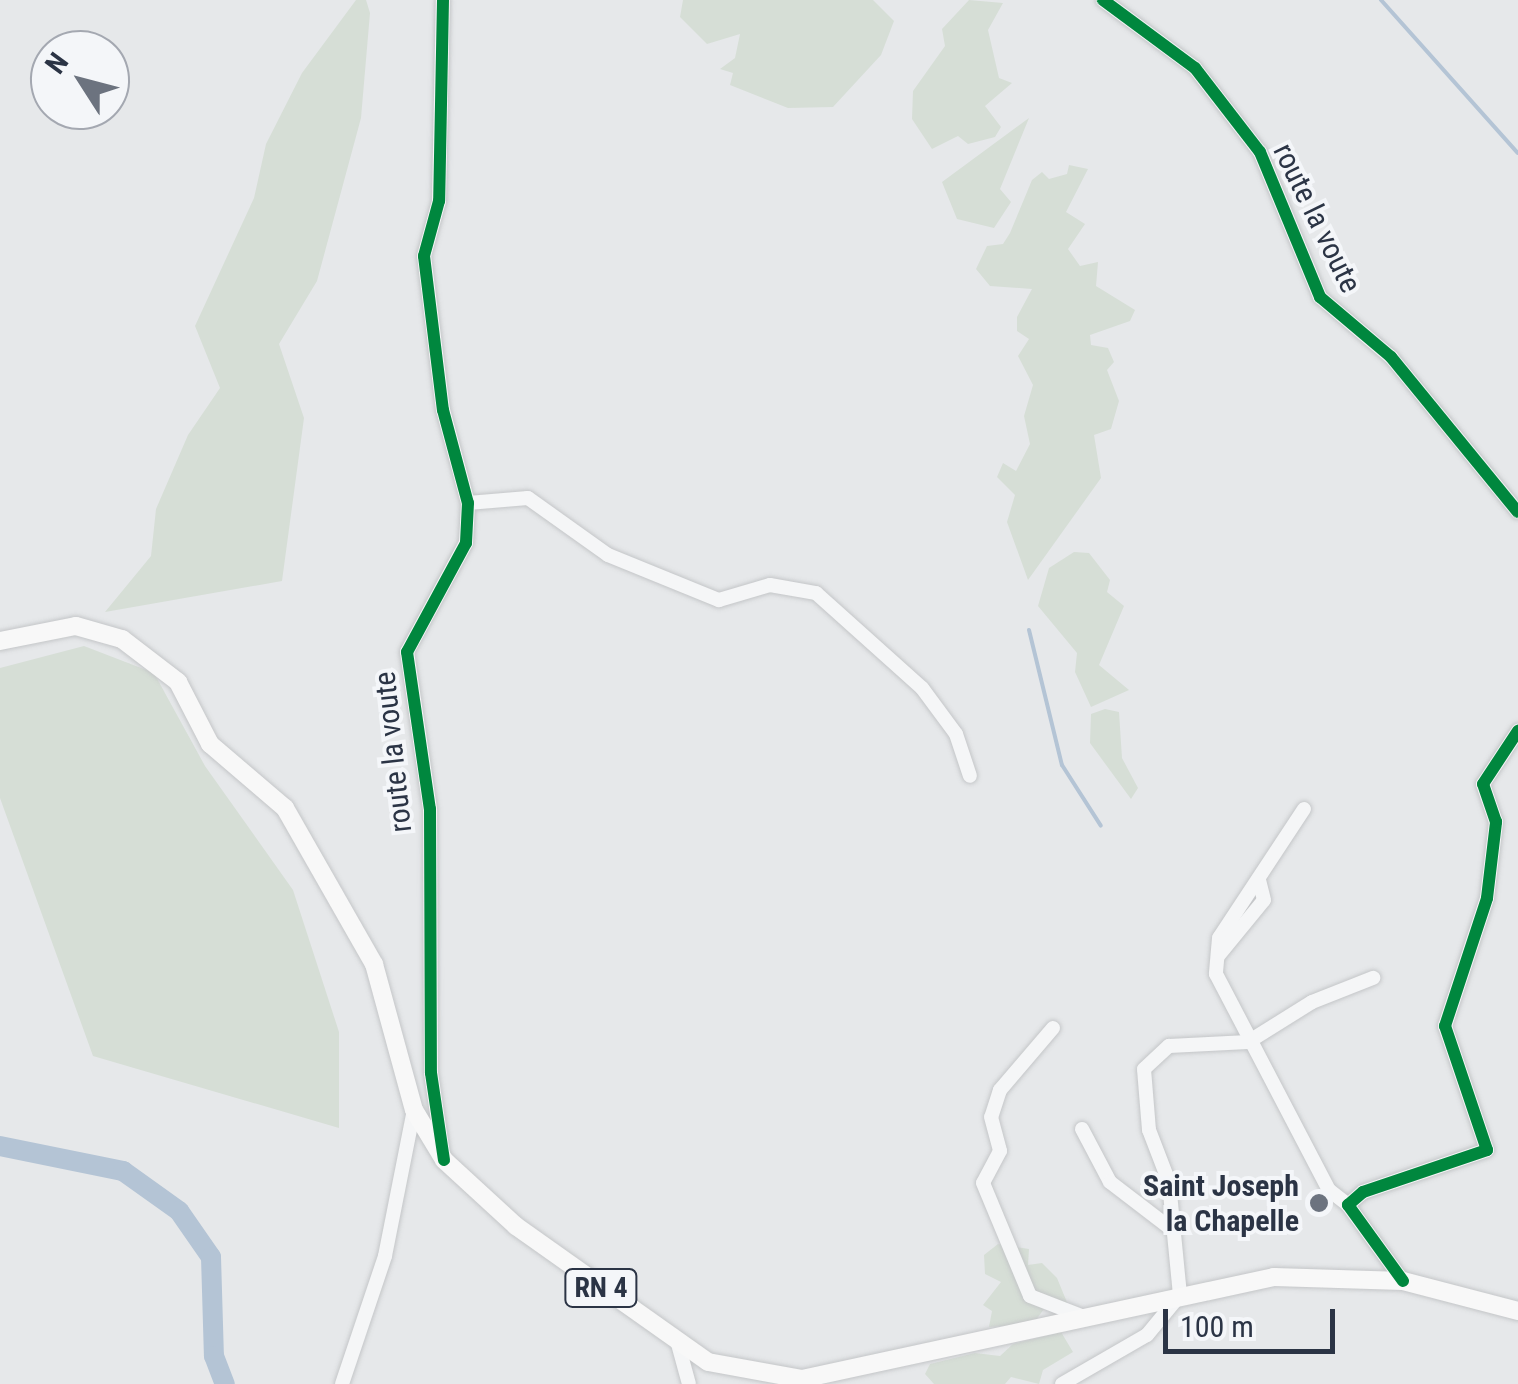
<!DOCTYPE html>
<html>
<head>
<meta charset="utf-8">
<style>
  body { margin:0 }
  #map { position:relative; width:1518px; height:1384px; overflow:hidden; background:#e6e8ea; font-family:"Roboto Condensed",sans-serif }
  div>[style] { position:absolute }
  .green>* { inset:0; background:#d6ded6 }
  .stream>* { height:4px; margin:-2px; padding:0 2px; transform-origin:2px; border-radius:2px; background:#b4c4d5 }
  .river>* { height:20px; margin:-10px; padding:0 10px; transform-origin:10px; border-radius:10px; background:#b4c4d5 }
  .roads { filter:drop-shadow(0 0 2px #c4c6c8) drop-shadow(0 0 2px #c4c6c8) }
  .minor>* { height:14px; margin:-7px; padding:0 7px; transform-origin:7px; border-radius:7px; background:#f5f6f7 }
  .major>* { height:18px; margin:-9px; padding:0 9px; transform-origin:9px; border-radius:9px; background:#f8f8f8 }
  .cycleway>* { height:12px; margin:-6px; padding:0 6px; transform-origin:6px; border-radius:6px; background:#00873e }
  .dots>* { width:28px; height:28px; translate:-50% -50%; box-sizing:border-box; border:5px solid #f4f6f9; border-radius:50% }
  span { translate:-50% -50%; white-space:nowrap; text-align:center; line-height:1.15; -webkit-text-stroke:8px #f4f6f9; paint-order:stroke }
  .shield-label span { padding:2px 8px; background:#f4f6f9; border:2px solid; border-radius:8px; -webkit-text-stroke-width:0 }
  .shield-label { font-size:28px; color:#2b3445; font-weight:700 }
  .street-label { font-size:30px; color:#2b3445 }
  .poi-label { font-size:30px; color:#2b3445; font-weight:700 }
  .right { translate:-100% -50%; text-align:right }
  .north { position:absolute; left:30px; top:30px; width:100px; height:100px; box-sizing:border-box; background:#f4f6f9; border:2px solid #a4a8b1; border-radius:50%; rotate:306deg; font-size:28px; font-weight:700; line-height:40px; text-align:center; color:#2b3445 }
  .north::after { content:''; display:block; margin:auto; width:35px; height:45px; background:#6c737f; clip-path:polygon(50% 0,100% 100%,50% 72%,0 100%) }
  .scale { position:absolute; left:1163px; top:1309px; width:172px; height:45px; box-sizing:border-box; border:5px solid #2b3445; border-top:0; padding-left:12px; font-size:30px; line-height:35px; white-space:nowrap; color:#2b3445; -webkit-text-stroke:8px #f4f6f9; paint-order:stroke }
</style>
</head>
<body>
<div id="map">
  <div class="green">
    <i style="clip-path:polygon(356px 0,366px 0,370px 13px,361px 118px,317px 281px,279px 344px,304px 418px,282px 581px,105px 612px,151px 556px,156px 509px,188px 435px,220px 388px,195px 326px,254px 198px,266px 144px,302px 73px)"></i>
    <i style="clip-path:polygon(683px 0,873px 0,894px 21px,881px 55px,833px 107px,788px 108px,730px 85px,733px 73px,720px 69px,735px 58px,740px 34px,707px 44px,680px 17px)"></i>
    <i style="clip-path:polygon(969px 0,1003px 3px,988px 30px,999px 78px,1012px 83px,985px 106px,1001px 127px,995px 137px,968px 144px,958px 136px,932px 149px,912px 119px,913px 91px,945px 46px,942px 29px)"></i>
    <i style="clip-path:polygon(1029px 118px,1000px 189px,1011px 202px,994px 228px,957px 219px,942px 182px)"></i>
    <i style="clip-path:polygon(1069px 165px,1088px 169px,1066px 212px,1085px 224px,1068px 249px,1080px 266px,1098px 262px,1096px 286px,1135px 310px,1130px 321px,1090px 335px,1091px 345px,1108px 348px,1114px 362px,1107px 370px,1119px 401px,1111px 429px,1094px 435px,1101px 478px,1028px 580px,1007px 522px,1015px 495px,997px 477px,1003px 463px,1016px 471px,1030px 444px,1024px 416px,1033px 385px,1018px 356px,1029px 339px,1017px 331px,1017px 317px,1032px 289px,990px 286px,976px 269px,987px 246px,1003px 244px,1010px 233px,1032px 180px,1042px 172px,1049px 179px,1067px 174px)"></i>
    <i style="clip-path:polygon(1074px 552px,1089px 553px,1110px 580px,1107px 592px,1124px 606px,1099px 665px,1129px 690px,1091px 707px,1075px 672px,1077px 653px,1038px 606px,1049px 568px)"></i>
    <i style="clip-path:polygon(84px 646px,154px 673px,205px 766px,293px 890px,339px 1032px,339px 1128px,93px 1056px,0 798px,0 668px)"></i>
    <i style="clip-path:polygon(1105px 709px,1119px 712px,1122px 758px,1138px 788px,1131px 799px,1090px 743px,1091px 714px)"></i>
    <i style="clip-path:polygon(998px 1244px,1029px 1249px,1028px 1265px,1042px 1263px,1057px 1278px,1071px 1312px,1044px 1309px,1033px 1324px,989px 1327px,992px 1311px,983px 1305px,1001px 1282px,985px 1274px,984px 1255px)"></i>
    <i style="clip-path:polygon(1061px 1332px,1073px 1352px,1043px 1370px,1039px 1384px,1011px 1377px,1005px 1384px,934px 1384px,925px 1374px,930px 1364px,975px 1353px,1000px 1356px,1013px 1344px)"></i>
  </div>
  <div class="stream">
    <i style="left:1381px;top:0;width:205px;rotate:48.2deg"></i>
    <i style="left:1029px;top:630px;width:139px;rotate:76.3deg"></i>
    <i style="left:1062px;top:765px;width:72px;rotate:57.4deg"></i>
  </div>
  <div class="river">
    <i style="left:0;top:1146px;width:126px;rotate:11.5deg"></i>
    <i style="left:123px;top:1171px;width:69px;rotate:35.5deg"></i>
    <i style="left:179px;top:1211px;width:56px;rotate:55.2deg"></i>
    <i style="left:211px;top:1257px;width:99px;rotate:88.3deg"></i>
    <i style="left:214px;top:1356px;width:30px;rotate:69deg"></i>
  </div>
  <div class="roads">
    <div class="minor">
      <i style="left:1103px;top:0;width:114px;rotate:36.5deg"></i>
      <i style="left:1195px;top:68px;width:106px;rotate:52.3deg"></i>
      <i style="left:1260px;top:152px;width:157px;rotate:67.5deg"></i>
      <i style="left:1320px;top:297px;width:93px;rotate:40.2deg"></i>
      <i style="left:1391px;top:357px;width:200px;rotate:50.7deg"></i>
      <i style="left:468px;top:503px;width:60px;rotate:-4.8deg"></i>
      <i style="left:528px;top:498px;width:98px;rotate:35.5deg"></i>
      <i style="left:608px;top:555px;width:120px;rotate:22.1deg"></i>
      <i style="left:719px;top:600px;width:53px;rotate:-16.4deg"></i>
      <i style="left:770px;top:585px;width:47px;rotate:9.9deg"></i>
      <i style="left:816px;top:593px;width:142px;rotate:41.9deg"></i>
      <i style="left:922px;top:688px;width:57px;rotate:53.5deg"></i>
      <i style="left:956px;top:734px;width:44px;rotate:71.6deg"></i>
      <i style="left:1304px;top:809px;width:154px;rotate:123.4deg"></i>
      <i style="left:1219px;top:938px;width:36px;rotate:95deg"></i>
      <i style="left:1216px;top:974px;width:244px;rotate:62.4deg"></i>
      <i style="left:1329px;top:1190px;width:24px;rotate:38deg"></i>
      <i style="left:1218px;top:956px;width:72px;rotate:-50.6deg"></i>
      <i style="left:1264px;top:900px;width:21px;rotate:-104deg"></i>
      <i style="left:1053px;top:1028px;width:82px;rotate:130.5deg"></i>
      <i style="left:1000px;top:1090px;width:28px;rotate:108deg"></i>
      <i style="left:991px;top:1117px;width:35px;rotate:75deg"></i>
      <i style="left:1000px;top:1151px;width:36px;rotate:118deg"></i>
      <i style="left:983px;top:1183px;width:122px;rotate:67.4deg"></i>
      <i style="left:1030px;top:1296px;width:58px;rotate:21.3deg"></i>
      <i style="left:1082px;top:1129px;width:60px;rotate:62.2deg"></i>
      <i style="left:1110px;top:1182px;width:76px;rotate:37.5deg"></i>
      <i style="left:443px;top:1154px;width:82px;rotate:-98.4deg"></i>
      <i style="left:431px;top:1073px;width:264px;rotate:-90.2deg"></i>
      <i style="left:430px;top:809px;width:159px;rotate:-98.3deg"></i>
      <i style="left:407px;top:652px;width:124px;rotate:-61.6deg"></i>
      <i style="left:466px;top:543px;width:40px;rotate:-87.1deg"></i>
      <i style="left:468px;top:503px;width:96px;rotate:-105deg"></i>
      <i style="left:443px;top:410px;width:155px;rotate:-97deg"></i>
      <i style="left:424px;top:256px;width:57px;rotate:-74.7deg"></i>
      <i style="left:439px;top:201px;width:201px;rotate:-88.9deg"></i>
      <i style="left:1403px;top:1281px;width:94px;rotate:-125.9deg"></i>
      <i style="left:1348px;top:1205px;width:20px;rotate:-41deg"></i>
      <i style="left:1363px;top:1192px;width:131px;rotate:-18.7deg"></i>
      <i style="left:1487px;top:1150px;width:131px;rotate:-108.7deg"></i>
      <i style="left:1445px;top:1026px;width:135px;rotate:-71.8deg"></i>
      <i style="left:1487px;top:898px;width:77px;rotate:-83.2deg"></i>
      <i style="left:1496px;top:822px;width:40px;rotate:-108.9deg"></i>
      <i style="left:1483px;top:784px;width:64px;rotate:-56.6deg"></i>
      <i style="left:678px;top:1344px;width:41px;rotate:74.6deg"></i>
      <i style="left:342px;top:1384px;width:135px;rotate:-71.4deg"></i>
      <i style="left:385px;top:1256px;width:149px;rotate:-78.8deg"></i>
      <i style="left:1062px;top:1384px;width:98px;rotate:-30deg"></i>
      <i style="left:1147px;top:1335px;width:52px;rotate:-50.5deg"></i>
      <i style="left:1180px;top:1295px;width:114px;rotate:-95.6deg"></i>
      <i style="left:1169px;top:1182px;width:56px;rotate:-111deg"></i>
      <i style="left:1149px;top:1130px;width:61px;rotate:-94.7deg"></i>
      <i style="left:1144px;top:1069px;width:34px;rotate:-43deg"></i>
      <i style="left:1169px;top:1046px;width:79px;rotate:-2.9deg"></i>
      <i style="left:1248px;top:1042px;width:75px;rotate:-32deg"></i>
      <i style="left:1312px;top:1002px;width:66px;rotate:-21.5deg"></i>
    </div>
    <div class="major">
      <i style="left:0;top:641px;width:77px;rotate:-11.2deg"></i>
      <i style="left:76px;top:626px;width:48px;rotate:15.8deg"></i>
      <i style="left:122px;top:639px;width:71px;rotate:37.5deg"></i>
      <i style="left:178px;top:682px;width:70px;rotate:62.7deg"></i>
      <i style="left:210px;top:744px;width:99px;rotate:40.5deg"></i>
      <i style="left:285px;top:808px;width:180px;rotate:60.3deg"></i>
      <i style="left:374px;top:964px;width:151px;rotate:74.7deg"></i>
      <i style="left:414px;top:1110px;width:58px;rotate:59deg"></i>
      <i style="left:444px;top:1160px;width:98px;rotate:42.5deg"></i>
      <i style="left:516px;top:1226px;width:235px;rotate:35.3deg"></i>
      <i style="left:708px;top:1362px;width:96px;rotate:10.3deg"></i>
      <i style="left:802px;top:1379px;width:483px;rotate:-12.2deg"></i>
      <i style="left:1274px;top:1277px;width:129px;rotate:1.8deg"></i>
      <i style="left:1403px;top:1281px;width:119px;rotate:14.6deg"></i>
    </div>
  </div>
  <div class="cycleway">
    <i style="left:443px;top:0;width:201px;rotate:91.1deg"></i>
    <i style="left:439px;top:201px;width:57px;rotate:105.3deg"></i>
    <i style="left:424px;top:256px;width:155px;rotate:83deg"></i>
    <i style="left:443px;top:410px;width:96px;rotate:75deg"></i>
    <i style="left:468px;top:503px;width:40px;rotate:92.9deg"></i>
    <i style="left:466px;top:543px;width:124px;rotate:118.4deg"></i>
    <i style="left:407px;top:652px;width:159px;rotate:81.7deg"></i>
    <i style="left:430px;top:809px;width:264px;rotate:89.8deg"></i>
    <i style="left:431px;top:1073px;width:88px;rotate:81.5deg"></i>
    <i style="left:1103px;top:0;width:114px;rotate:36.5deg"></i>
    <i style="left:1195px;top:68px;width:106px;rotate:52.3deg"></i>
    <i style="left:1260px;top:152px;width:157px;rotate:67.5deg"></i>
    <i style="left:1320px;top:297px;width:93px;rotate:40.2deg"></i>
    <i style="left:1391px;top:357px;width:200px;rotate:50.7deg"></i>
    <i style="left:1403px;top:1281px;width:94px;rotate:-125.9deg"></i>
    <i style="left:1348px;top:1205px;width:20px;rotate:-41deg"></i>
    <i style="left:1363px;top:1192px;width:131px;rotate:-18.7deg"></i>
    <i style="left:1487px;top:1150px;width:131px;rotate:-108.7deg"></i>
    <i style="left:1445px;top:1026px;width:135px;rotate:-71.8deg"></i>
    <i style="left:1487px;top:898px;width:77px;rotate:-83.2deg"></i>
    <i style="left:1496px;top:822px;width:40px;rotate:-108.9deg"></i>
    <i style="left:1483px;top:784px;width:64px;rotate:-56.6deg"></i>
  </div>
  <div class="dots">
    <i style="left:1319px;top:1203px;background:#6c737f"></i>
  </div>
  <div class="shield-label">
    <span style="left:601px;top:1288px">RN 4</span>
  </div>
  <div class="street-label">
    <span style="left:1317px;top:218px;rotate:64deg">route la voute</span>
    <span style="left:393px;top:752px;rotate:-96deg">route la voute</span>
  </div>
  <div class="poi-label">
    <span class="right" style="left:1299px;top:1203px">Saint Joseph<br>la Chapelle</span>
  </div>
  <div class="north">N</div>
  <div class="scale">100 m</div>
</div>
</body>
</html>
